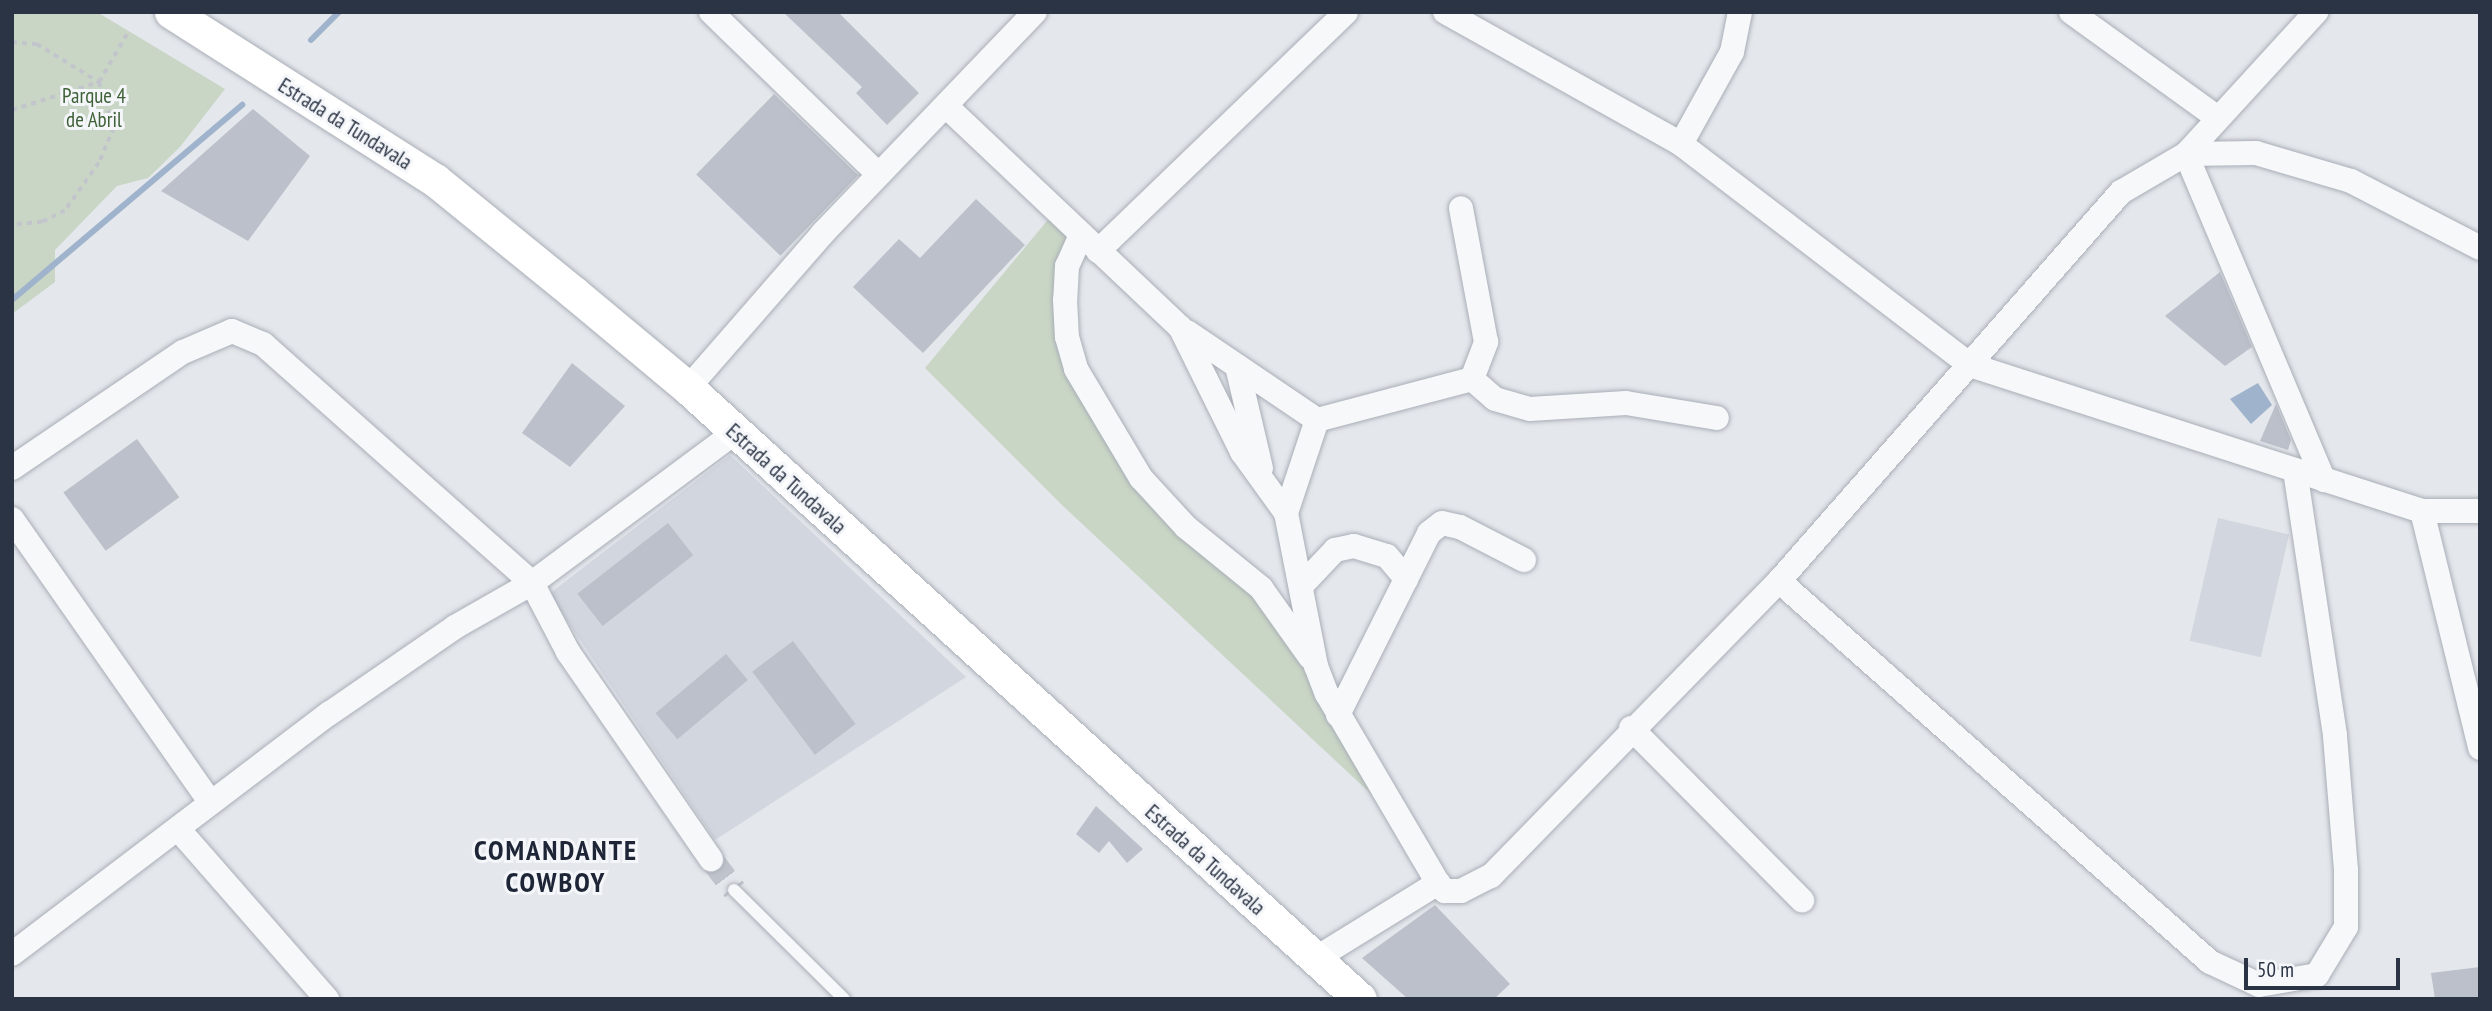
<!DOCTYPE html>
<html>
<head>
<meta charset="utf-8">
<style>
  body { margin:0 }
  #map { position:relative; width:2492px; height:1011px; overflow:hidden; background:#e4e7ec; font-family:"PT Sans Narrow",sans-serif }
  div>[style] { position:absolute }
  .built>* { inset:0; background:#d2d6de; transform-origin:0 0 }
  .green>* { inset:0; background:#c9d6c5 }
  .water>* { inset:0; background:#9fb4cc }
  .stream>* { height:6px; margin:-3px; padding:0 3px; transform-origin:3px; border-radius:3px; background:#9fb4cc }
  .building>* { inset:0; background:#bbc0ca; transform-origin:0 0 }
  .minor-tunnel>* { height:24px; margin-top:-12px; transform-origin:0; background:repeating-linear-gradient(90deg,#bfc3cb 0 24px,transparent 0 36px) }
  .path>* { height:3.5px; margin-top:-1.75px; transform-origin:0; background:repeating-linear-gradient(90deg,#c2c5cb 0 5px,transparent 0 10px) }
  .roads { filter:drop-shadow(0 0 2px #a9aeb7) drop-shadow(0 0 2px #a9aeb7) }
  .service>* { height:12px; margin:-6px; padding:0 6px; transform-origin:6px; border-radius:6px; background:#f7f8fa }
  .minor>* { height:24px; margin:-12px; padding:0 12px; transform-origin:12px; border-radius:12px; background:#f7f8fa }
  .secondary>* { height:33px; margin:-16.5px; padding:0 16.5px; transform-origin:16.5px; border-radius:16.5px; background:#fff }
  span { translate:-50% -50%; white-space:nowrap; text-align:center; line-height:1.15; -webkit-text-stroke:6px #f4f6f9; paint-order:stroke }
  .park-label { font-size:21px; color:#3f6138 }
  .street-label { font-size:21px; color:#2b3445 }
  .district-label { font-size:28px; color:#1d2536; font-weight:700; letter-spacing:2px }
  .frame { position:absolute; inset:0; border:14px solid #2b3445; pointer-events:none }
  .scale { position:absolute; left:2244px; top:958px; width:156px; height:32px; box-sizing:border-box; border:4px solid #2b3445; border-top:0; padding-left:9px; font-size:21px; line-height:24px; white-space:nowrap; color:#2b3445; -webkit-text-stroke:5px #f4f6f9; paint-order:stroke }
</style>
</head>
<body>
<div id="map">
  <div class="built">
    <i style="clip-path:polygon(730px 455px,966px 677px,715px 840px,549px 594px)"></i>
    <i style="left:2218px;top:518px;width:73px;height:126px;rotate:13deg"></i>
  </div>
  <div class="green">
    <i style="clip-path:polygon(12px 12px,97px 12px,225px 89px,180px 147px,148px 178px,117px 186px,55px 250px,55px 282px,12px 314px)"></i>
    <i style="clip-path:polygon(1051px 216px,1072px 233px,1070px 381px,1240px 578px,1315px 683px,1384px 806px,1063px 506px,925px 368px)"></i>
  </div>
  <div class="water">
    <i style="clip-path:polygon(2258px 383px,2272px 405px,2251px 424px,2230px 399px)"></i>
  </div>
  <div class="stream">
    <i style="left:311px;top:40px;width:40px;rotate:-45deg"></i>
    <i style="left:12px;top:300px;width:302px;rotate:-40.3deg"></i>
  </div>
  <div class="building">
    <i style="clip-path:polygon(783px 12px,838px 12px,919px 93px,887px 125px,856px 93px,862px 87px)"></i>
    <i style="left:774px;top:94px;width:117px;height:112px;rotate:44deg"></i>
    <i style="clip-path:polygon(253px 109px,310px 156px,248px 241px,161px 191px)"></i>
    <i style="clip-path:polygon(976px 199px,1025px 245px,923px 353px,853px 287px,899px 239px,920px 258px)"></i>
    <i style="clip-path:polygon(2220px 272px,2252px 347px,2225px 366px,2165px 316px)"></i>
    <i style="clip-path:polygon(572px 363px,625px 406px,570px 467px,522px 433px)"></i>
    <i style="clip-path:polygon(2276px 404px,2291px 440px,2288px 450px,2260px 441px)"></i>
    <i style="left:137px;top:439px;width:72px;height:91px;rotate:54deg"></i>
    <i style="left:668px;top:523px;width:41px;height:115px;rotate:52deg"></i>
    <i style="left:793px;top:641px;width:104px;height:51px;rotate:53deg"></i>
    <i style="left:726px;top:654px;width:34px;height:92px;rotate:50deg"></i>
    <i style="clip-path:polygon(1096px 806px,1143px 849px,1127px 863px,1109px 841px,1099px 853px,1076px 834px)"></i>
    <i style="clip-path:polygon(1435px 905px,1510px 984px,1494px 999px,1408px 999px,1362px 958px)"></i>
    <i style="clip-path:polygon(2480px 967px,2480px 999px,2435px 999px,2431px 973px)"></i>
  </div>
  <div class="minor-tunnel">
    <i style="left:711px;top:859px;width:39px;rotate:53deg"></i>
  </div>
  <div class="path">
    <i style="left:12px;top:42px;width:25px;rotate:5deg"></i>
    <i style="left:37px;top:44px;width:73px;rotate:31.5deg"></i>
    <i style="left:99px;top:82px;width:48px;rotate:71.9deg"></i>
    <i style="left:114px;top:128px;width:38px;rotate:113deg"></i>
    <i style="left:99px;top:163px;width:59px;rotate:125.3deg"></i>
    <i style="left:65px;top:211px;width:25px;rotate:154deg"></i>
    <i style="left:42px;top:222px;width:30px;rotate:174deg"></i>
    <i style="left:12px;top:110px;width:91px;rotate:-17.8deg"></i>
    <i style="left:99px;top:82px;width:58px;rotate:-59.9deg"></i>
  </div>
  <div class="roads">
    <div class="service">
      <i style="left:734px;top:890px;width:155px;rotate:44.7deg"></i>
    </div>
    <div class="minor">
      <i style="left:711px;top:12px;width:233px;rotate:44.1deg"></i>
      <i style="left:1445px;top:12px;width:270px;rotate:29.2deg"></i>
      <i style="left:1681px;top:144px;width:364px;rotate:37.4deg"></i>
      <i style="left:1970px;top:365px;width:475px;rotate:17.9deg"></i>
      <i style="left:2422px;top:511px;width:58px"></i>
      <i style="left:2071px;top:12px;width:181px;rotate:35.8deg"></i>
      <i style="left:946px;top:106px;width:322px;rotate:43.4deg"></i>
      <i style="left:1180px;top:327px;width:140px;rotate:63.6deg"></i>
      <i style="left:1242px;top:452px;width:75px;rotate:54.2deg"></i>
      <i style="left:1286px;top:513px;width:156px;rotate:78.9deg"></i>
      <i style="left:1316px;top:666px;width:30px;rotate:69deg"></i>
      <i style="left:1327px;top:694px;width:219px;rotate:59.6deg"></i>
      <i style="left:1438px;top:883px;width:11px;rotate:49deg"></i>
      <i style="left:1445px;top:891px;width:16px"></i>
      <i style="left:1461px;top:891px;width:34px;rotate:-27deg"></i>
      <i style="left:1491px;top:876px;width:412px;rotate:-45.7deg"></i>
      <i style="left:1779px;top:581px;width:518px;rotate:-48.68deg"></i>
      <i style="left:2121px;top:192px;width:75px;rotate:-30.3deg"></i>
      <i style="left:2186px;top:154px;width:193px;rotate:-47.5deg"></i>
      <i style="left:1681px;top:144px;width:105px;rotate:-61deg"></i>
      <i style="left:1732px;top:52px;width:41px;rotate:-78.7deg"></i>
      <i style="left:2186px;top:154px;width:354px;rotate:67.1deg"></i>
      <i style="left:2186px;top:154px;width:70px;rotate:-0.8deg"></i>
      <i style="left:2256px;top:153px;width:99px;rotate:16.4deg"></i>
      <i style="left:2351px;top:181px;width:145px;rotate:27.4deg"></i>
      <i style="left:1081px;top:235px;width:34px;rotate:114deg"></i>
      <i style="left:1067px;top:266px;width:34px;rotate:93deg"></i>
      <i style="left:1065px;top:300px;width:37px;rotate:87deg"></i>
      <i style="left:1067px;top:337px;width:33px;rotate:74deg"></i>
      <i style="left:1076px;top:369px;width:127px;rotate:59.2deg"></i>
      <i style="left:1141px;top:478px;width:67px;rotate:47.4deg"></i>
      <i style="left:1186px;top:527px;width:97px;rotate:39.1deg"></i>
      <i style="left:1261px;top:588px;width:85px;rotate:54.6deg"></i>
      <i style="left:1098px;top:251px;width:344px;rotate:-43.9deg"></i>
      <i style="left:1187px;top:332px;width:157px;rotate:34.1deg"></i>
      <i style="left:1317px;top:420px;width:160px;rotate:-14.8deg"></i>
      <i style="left:1472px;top:379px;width:40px;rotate:-69deg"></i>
      <i style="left:1486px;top:342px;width:136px;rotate:-100.6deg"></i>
      <i style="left:1237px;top:366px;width:105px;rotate:76.8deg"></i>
      <i style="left:1472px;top:379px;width:30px;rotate:41deg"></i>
      <i style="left:1495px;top:399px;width:36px;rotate:16deg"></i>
      <i style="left:1530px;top:409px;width:96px;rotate:-3.6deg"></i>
      <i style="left:1626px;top:403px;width:92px;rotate:9.4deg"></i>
      <i style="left:688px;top:388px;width:206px;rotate:-48.9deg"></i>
      <i style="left:823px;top:233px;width:306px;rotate:-46.2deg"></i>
      <i style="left:12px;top:468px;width:207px;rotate:-34.2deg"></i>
      <i style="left:183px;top:352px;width:53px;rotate:-23.2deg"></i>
      <i style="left:232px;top:331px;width:34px;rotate:23deg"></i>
      <i style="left:263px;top:344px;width:360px;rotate:41.6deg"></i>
      <i style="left:532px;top:583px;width:78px;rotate:62.4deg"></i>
      <i style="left:568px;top:652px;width:252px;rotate:55.4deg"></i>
      <i style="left:2422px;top:511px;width:244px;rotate:76.2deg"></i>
      <i style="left:1286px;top:513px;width:98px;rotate:-71.6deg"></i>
      <i style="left:12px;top:519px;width:345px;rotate:55deg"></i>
      <i style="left:1779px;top:581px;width:575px;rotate:41.48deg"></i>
      <i style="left:2210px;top:962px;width:54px;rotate:25.1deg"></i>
      <i style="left:2259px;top:985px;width:59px;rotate:-9.8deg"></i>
      <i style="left:2317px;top:975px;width:56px;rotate:-58.9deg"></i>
      <i style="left:2346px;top:927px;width:57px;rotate:-90deg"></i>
      <i style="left:2346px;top:870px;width:135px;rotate:-94.7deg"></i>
      <i style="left:2335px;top:735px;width:268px;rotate:-98.6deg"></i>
      <i style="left:1301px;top:586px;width:50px;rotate:-46.6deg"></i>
      <i style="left:1335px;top:550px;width:19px;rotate:-12deg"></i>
      <i style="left:1354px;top:546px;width:34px;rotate:17deg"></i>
      <i style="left:1387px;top:556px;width:30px;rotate:50deg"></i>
      <i style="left:1338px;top:715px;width:203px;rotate:-63.4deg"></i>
      <i style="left:1429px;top:533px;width:16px;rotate:-38deg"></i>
      <i style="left:1442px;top:523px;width:18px;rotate:13deg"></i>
      <i style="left:1460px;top:527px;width:72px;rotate:27.3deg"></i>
      <i style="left:1631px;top:728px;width:243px;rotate:45.2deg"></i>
      <i style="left:179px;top:830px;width:225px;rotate:48.8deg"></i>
      <i style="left:12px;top:954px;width:399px;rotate:-37.2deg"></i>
      <i style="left:330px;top:713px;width:152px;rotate:-34.5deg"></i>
      <i style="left:455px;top:627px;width:89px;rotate:-29.7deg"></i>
      <i style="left:532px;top:583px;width:252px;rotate:-36.6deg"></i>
      <i style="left:1315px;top:959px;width:145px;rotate:-31.7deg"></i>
    </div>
    <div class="secondary">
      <i style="left:171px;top:12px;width:313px;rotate:32.5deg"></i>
      <i style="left:435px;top:180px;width:179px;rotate:39.1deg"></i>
      <i style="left:574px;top:293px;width:148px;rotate:39.8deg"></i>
      <i style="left:688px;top:388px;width:908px;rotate:42.28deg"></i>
    </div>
  </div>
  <div class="park-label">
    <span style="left:94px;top:108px">Parque 4<br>de Abril</span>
  </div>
  <div class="street-label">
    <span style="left:345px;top:124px;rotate:32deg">Estrada da Tundavala</span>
    <span style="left:786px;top:479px;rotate:42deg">Estrada da Tundavala</span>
    <span style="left:1205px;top:860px;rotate:42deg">Estrada da Tundavala</span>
  </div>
  <div class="district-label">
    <span style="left:556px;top:866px">COMANDANTE<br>COWBOY</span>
  </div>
  <div class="frame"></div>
  <div class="scale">50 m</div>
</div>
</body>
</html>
